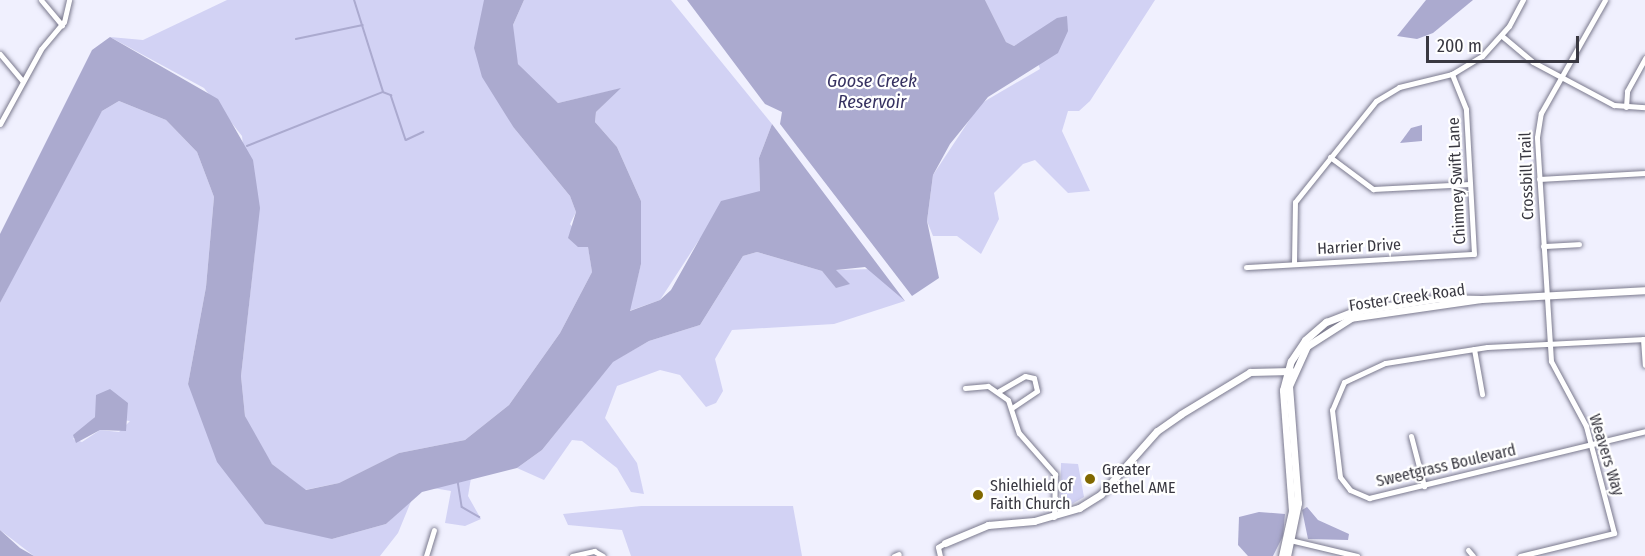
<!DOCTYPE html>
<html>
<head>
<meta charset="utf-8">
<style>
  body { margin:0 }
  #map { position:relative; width:1645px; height:556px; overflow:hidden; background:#f0f0fe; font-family:"Fira Sans Condensed",sans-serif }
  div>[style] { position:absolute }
  .green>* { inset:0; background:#d2d2f4 }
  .water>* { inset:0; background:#abaacf }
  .stream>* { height:1.5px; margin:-0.75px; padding:0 0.75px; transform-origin:0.75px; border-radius:0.75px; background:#abaacf }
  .roads { filter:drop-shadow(0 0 2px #7a798d) drop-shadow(0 0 2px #7a798d) }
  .minor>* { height:5px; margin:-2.5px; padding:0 2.5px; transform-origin:2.5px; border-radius:2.5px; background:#fff }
  .tertiary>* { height:7px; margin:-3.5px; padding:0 3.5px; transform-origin:3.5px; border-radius:3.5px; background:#fff }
  .dots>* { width:16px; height:16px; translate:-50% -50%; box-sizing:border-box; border:3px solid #fff; border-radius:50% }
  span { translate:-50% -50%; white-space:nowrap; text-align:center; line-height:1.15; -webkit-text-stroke:4.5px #fff; paint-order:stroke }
  .street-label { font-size:16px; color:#393841 }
  .poi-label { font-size:16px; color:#393841 }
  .left { translate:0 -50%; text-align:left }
  .water-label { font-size:18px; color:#363161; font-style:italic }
  .scale { position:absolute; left:1426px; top:36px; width:153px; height:27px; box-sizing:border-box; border:3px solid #393841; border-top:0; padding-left:8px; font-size:18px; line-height:21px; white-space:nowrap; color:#393841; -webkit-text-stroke:4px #fff; paint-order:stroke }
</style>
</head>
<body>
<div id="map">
  <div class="green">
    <i style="clip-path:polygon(227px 0,484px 0,514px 128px,570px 196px,576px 212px,570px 224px,588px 246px,592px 272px,560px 333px,509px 405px,465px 440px,399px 453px,339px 483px,305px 490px,272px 464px,256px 440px,245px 416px,241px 376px,255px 251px,242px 136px,204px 88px,110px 37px,143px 40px)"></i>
    <i style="clip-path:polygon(524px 0,671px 0,772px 124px,759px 158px,760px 191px,699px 240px,660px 300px,629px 311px,641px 264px,641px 201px,617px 147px,595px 122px,596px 112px,619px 89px,558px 103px,541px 90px,518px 64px,512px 44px,513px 25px)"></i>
    <i style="clip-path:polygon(985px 0,1155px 0,1090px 101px,1079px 111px,1068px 111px,1062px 131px,1090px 191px,1068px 193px,1035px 160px,1023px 164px,994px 193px,999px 219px,981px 254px,957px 236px,933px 236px,927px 221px,933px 175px,980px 104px,1040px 69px,1029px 38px,1014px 46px,1006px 42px)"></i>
    <i style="clip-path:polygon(evenodd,119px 101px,166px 120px,197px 152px,214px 197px,206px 287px,188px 384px,332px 539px,386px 524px,412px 499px,398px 533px,380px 556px,34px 556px,0 530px,0 303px,85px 135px,102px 111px,119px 101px,95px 417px,130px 421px,119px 432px,100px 430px,82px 442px,73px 439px,95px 417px)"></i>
    <i style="clip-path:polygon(757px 252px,822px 271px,837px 288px,836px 270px,872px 269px,905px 301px,834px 324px,732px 330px,715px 359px,723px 391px,716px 403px,706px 407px,680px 375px,660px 370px,617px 386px,605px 418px,637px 463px,644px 494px,631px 492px,617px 468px,582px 441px,572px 440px,544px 480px,517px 468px,542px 450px,612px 362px,649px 341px,700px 325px,743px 256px)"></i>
    <i style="clip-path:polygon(1061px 463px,1078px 464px,1084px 497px,1060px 511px)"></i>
    <i style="clip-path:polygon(471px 478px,468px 496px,481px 519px,465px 526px,445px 523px,451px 491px,433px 488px)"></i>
    <i style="clip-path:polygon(641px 506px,793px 506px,802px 556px,631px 556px,622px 530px,568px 525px,563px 514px)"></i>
  </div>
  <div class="water">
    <i style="clip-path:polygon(484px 0,524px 0,513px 25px,518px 64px,558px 103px,621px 88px,596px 112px,595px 122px,617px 147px,641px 201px,641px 264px,630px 311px,660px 300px,671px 290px,721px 201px,760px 191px,759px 158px,772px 124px,905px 301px,865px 267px,836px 270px,850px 284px,836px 288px,822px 271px,757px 252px,743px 256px,700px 325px,649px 341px,613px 362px,542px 450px,517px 468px,422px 492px,386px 524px,332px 539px,265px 524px,217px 462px,188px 384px,206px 287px,214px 197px,197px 152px,166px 120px,119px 101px,102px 111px,0 303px,0 234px,92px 50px,110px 37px,218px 99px,253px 160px,260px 208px,241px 376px,245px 416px,272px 464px,306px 490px,339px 483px,399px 453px,465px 440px,509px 405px,560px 333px,592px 272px,588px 247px,578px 247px,568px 238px,576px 212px,570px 196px,514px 128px,482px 77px,474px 48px)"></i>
    <i style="clip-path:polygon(687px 0,985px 0,1006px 42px,1014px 46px,1057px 18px,1067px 16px,1068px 31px,1058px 53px,988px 97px,950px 144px,933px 175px,927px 221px,939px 278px,912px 296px,780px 124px,782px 112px,765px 104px)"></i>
    <i style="clip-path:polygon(1426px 0,1473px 0,1433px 33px,1417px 39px,1397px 36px)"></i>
    <i style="clip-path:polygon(1422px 125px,1422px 141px,1400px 143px,1411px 128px)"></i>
    <i style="clip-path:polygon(110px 389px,128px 403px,126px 431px,100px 430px,76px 443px,73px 435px,95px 417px,96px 395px)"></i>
    <i style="clip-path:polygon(1307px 507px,1318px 520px,1349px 534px,1348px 540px,1308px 539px,1302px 510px)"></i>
    <i style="clip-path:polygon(1259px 512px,1285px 514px,1283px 536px,1273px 556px,1248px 556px,1238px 545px,1239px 517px)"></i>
    <i style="clip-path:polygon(0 530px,20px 548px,34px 556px,0 556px)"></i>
  </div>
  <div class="stream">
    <i style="left:296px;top:39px;width:68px;rotate:-11.8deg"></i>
    <i style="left:383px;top:92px;width:9px;rotate:21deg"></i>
    <i style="left:391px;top:95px;width:47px;rotate:71.6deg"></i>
    <i style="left:406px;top:140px;width:19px;rotate:-25deg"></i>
    <i style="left:247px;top:146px;width:146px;rotate:-21.7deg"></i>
    <i style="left:383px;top:92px;width:96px;rotate:-107.5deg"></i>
    <i style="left:458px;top:481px;width:26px;rotate:81deg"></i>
    <i style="left:462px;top:507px;width:20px;rotate:30deg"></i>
  </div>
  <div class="roads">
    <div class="minor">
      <i style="left:41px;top:0;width:33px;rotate:50deg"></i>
      <i style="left:1502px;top:36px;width:40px;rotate:40deg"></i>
      <i style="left:1533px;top:62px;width:92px;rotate:28deg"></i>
      <i style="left:1614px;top:105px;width:31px;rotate:4deg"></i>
      <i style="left:0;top:54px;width:35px;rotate:50deg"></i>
      <i style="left:1626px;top:107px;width:16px;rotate:-86deg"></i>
      <i style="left:1627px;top:91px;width:38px;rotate:-61deg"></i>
      <i style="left:0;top:124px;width:85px;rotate:-61.3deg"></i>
      <i style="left:41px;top:49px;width:35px;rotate:-50deg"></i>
      <i style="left:64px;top:22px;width:23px;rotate:-77deg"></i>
      <i style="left:1330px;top:157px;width:54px;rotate:36.7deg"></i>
      <i style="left:1373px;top:189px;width:97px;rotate:-3deg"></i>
      <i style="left:1539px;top:179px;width:106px;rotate:-3.2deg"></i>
      <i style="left:1543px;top:246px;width:36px;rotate:-3deg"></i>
      <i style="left:1294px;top:264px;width:62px;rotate:-89.1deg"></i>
      <i style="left:1295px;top:202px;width:129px;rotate:-51.3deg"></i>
      <i style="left:1376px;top:101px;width:27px;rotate:-31deg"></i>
      <i style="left:1399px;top:87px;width:55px;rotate:-13.8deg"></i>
      <i style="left:1452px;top:74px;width:35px;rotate:-31deg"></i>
      <i style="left:1482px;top:56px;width:40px;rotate:-48deg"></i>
      <i style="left:1509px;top:26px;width:30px;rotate:-62deg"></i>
      <i style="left:1246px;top:267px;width:228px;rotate:-3.3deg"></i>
      <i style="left:1474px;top:254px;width:145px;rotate:-93.2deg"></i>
      <i style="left:1466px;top:109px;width:38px;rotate:-112deg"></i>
      <i style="left:1643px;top:339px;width:26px;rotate:86deg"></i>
      <i style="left:1645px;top:339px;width:158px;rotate:177.1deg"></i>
      <i style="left:1487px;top:347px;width:103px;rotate:171.1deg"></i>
      <i style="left:1385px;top:363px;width:45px;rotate:155.1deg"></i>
      <i style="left:1344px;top:382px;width:30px;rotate:113deg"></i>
      <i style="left:1332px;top:410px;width:67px;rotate:83.2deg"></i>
      <i style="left:1340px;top:477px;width:16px;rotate:52deg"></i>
      <i style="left:1350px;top:490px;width:21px;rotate:23deg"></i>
      <i style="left:1369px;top:498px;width:284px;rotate:-13.6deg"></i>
      <i style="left:1474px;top:349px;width:46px;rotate:79.9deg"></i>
      <i style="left:965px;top:388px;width:23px;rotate:-5deg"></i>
      <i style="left:988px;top:386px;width:24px;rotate:35deg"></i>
      <i style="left:1008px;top:400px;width:35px;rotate:72deg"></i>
      <i style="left:1019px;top:433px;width:55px;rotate:48.7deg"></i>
      <i style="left:1055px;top:474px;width:43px;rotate:91.3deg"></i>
      <i style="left:999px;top:391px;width:30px;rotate:-30deg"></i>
      <i style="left:1025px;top:376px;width:9px;rotate:13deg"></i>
      <i style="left:1034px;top:378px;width:13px;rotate:77deg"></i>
      <i style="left:1037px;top:391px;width:30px;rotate:146deg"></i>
      <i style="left:1411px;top:436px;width:52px;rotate:75.4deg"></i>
      <i style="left:1290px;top:540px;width:69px;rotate:13.4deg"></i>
      <i style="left:1468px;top:550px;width:8px;rotate:50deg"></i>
      <i style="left:426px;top:556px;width:27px;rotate:-73deg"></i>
      <i style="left:572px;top:556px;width:23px;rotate:-13deg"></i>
      <i style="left:594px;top:551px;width:10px;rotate:29deg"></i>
      <i style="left:894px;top:556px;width:5px;rotate:-22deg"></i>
      <i style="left:940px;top:556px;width:9px;rotate:-103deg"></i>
      <i style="left:938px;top:547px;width:8px;rotate:-30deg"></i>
      <i style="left:1520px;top:556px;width:97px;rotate:-13.7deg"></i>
      <i style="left:1614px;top:533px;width:111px;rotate:-104.7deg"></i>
      <i style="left:1586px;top:426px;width:74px;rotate:-118.3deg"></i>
      <i style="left:1551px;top:361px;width:224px;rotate:-93.6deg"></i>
      <i style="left:1537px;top:137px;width:24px;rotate:-81deg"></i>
      <i style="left:1541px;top:113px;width:130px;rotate:-60.5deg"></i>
    </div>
    <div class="tertiary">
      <i style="left:1481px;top:299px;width:164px;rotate:-3.1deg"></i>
      <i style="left:945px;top:543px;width:47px;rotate:-22.7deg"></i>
      <i style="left:988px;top:525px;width:46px;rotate:-5deg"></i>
      <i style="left:1034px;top:521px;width:47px;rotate:-16.1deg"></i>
      <i style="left:1079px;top:508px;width:26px;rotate:-32deg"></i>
      <i style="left:1101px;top:494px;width:84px;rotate:-48.4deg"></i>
      <i style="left:1157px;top:431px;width:29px;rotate:-35deg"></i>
      <i style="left:1181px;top:414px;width:81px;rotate:-31.3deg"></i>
      <i style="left:1250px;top:372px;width:41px;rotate:-1.4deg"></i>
      <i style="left:1282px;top:556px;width:46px;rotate:-77.5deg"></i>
      <i style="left:1292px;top:511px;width:121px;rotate:-94.3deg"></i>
      <i style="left:1283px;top:390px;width:30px;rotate:-75deg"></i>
      <i style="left:1291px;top:361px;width:25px;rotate:-56deg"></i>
      <i style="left:1305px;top:340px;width:28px;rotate:-41deg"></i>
      <i style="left:1326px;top:322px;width:31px;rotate:-21deg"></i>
      <i style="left:1355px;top:311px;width:86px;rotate:-8.7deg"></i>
      <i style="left:1440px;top:298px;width:41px;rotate:1.4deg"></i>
      <i style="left:1481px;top:299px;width:131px;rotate:171.7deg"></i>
      <i style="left:1351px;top:318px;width:52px;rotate:147.5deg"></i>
      <i style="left:1307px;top:346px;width:44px;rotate:114.2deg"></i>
      <i style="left:1289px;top:386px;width:117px;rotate:85.6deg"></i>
      <i style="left:1298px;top:503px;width:54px;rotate:101.7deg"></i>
    </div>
  </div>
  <div class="dots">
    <i style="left:1090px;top:479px;background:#816800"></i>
    <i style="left:978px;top:495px;background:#816800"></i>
  </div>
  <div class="street-label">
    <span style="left:1527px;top:176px;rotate:-92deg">Crossbill Trail</span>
    <span style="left:1457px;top:181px;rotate:-93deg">Chimney Swift Lane</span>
    <span style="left:1359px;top:247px;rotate:-3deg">Harrier Drive</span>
    <span style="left:1407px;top:298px;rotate:-8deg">Foster Creek Road</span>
    <span style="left:1606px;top:455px;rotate:73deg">Weavers Way</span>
    <span style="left:1446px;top:466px;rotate:-13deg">Sweetgrass Boulevard</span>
  </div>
  <div class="poi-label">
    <span class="left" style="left:1102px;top:479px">Greater<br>Bethel AME</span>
    <span class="left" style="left:990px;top:495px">Shielhield of<br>Faith Church</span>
  </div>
  <div class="water-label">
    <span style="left:872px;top:92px">Goose Creek<br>Reservoir</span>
  </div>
  <div class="scale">200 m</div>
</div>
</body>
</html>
